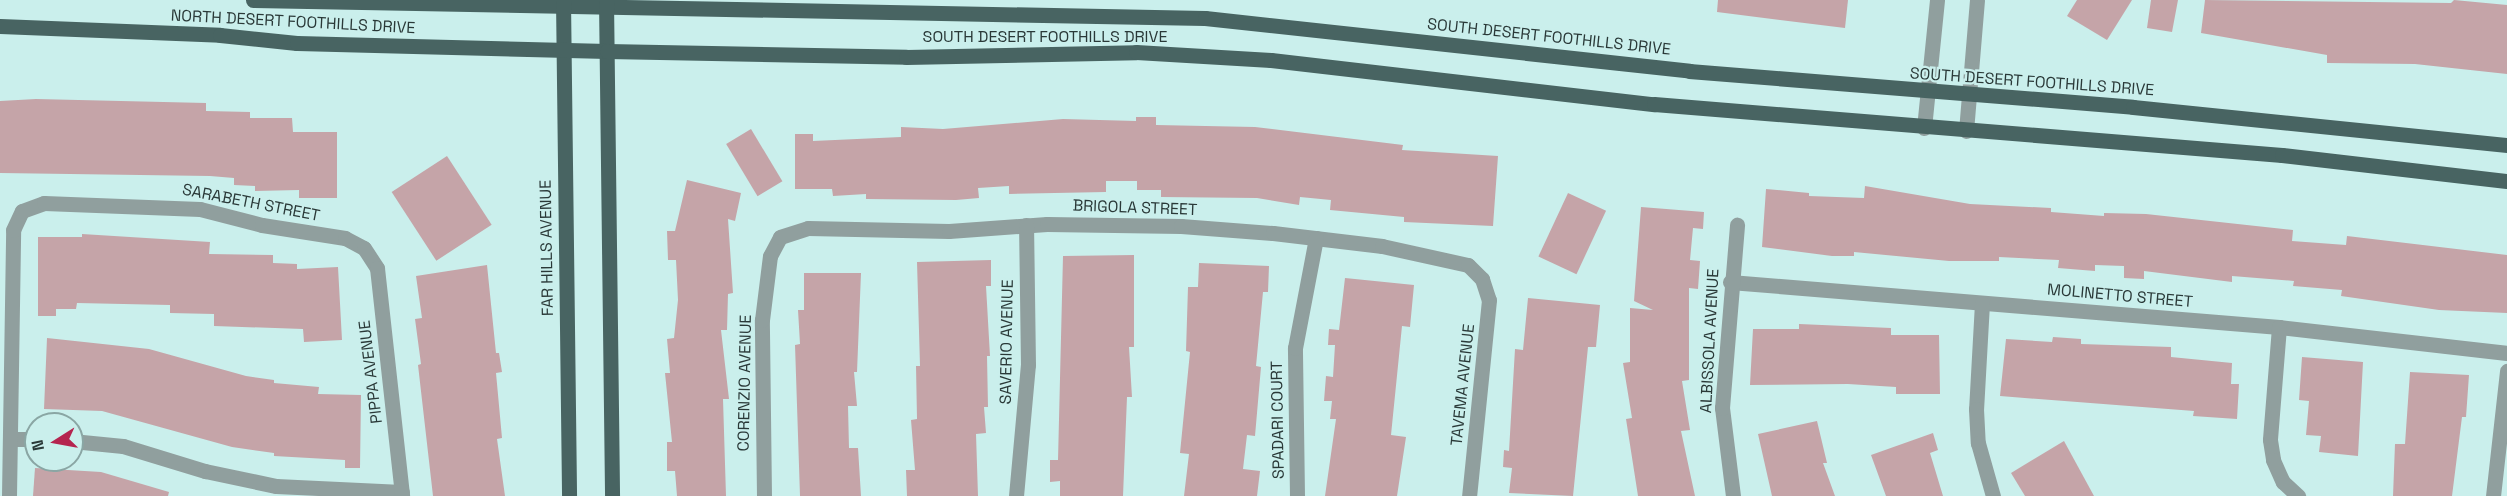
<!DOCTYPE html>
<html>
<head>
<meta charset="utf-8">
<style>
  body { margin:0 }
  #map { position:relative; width:2507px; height:496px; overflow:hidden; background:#caefec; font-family:"Space Grotesk",sans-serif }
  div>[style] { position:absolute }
  .building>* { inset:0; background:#c5a4a8; transform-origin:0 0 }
  .minor>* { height:15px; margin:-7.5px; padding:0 7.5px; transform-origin:7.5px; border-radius:7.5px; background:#909f9e }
  .major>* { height:15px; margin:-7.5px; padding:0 7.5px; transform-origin:7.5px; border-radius:7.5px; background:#486462 }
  span { translate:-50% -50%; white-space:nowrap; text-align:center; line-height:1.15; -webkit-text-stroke:4.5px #caefec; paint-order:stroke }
  .street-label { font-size:16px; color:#2a3938 }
  .north { position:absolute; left:24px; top:412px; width:60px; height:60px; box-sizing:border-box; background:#caefec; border:2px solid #8aa6a4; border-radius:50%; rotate:259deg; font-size:16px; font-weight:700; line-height:24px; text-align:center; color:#2a3938 }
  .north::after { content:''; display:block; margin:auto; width:21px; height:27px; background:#b5244f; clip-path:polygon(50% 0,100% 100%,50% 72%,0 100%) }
</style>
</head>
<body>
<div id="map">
  <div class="building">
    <i style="clip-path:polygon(1718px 0,1848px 0,1845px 28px,1717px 12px)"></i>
    <i style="clip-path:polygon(2077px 0,2132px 0,2107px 40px,2067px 16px)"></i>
    <i style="clip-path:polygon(2151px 0,2178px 0,2172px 32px,2147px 28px)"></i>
    <i style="clip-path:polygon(2205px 0,2451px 3px,2454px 0,2507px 5px,2507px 74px,2415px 64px,2327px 63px,2327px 55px,2201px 33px)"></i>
    <i style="clip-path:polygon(36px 99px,206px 103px,206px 111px,250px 112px,250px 118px,292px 118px,293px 132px,337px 132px,337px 198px,299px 198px,299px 190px,255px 191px,255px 186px,234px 185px,234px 178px,210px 176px,0 173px,0 101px)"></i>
    <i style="clip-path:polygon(1136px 117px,1156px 117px,1156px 125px,1255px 127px,1403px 145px,1402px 150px,1498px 156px,1493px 226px,1404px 222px,1404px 217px,1330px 210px,1331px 200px,1300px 197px,1299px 205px,1257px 198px,1161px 197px,1161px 190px,1137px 190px,1137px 181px,1106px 181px,1106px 192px,1009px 194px,1009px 186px,978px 188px,979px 198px,956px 200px,866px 199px,866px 194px,833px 196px,832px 189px,795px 189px,795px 134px,813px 134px,813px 141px,901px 137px,901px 127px,943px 129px,1063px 119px,1136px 121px)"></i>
    <i style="left:751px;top:129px;width:61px;height:29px;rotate:59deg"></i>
    <i style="left:447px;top:156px;width:82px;height:66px;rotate:57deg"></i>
    <i style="clip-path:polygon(687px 180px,741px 193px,735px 221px,728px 219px,733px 293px,728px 294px,727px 330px,721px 330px,729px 399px,723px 399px,726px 496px,677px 496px,675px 471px,667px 471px,667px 442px,672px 442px,665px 373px,670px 373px,667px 339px,674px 338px,678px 300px,676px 260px,668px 260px,667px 231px,675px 231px)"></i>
    <i style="clip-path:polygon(1865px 186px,1970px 204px,2051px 208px,2051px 212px,2104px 216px,2104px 213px,2146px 214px,2293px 230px,2292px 241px,2346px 245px,2347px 236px,2507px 255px,2507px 313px,2439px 310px,2341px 296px,2342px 290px,2293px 286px,2294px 281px,2232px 276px,2232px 282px,2144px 271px,2144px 279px,2124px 278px,2124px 266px,2095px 265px,2095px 271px,2058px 268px,2059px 260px,1999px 257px,1999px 261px,1949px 261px,1854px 252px,1854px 256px,1832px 256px,1762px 247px,1766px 189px,1809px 193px,1809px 196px,1864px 198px)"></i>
    <i style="left:1568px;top:193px;width:42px;height:70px;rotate:25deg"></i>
    <i style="clip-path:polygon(1641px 207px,1704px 212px,1703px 229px,1693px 228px,1690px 260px,1700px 261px,1698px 289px,1689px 288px,1689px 380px,1682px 381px,1690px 430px,1681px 431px,1695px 496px,1638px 496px,1626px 419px,1632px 418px,1623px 363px,1630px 362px,1630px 308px,1653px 310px,1634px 301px)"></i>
    <i style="clip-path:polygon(82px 234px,210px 242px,209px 254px,273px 255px,273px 263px,297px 264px,297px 269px,338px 267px,342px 340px,304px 342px,303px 329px,214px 326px,214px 314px,170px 313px,170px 305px,77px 303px,76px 309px,56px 309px,56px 316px,38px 316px,38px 237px,82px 237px)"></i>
    <i style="clip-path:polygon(1134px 255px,1134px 347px,1129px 347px,1132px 397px,1127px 397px,1123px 496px,1060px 496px,1060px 481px,1050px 482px,1050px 460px,1058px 460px,1063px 256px)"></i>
    <i style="clip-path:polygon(991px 260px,991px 286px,986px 286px,990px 356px,987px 356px,988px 407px,984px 407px,986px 433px,976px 434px,978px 496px,907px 496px,906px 470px,915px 470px,911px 420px,917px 419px,916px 366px,920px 366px,917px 262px)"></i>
    <i style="clip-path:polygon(1199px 263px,1269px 266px,1268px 292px,1263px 292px,1256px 366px,1261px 367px,1255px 436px,1247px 435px,1243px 469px,1260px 471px,1257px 496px,1184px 496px,1189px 454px,1180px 453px,1190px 352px,1186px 351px,1188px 287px,1198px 287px)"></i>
    <i style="clip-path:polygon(487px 265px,496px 353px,499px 353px,502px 372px,496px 373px,502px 438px,497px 439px,505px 496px,433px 496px,418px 365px,421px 364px,415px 319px,422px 318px,416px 276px)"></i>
    <i style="clip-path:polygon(804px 273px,861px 273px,857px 372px,854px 372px,857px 406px,848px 406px,849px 448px,858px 448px,861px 496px,800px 496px,795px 345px,800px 344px,798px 310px,804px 310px)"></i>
    <i style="clip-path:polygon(1345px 278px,1414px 285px,1410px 327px,1402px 326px,1391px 435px,1406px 437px,1397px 496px,1325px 496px,1336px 419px,1330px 419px,1332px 401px,1324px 401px,1326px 376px,1333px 377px,1335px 345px,1328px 345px,1329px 329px,1339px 330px)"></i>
    <i style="clip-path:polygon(1528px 298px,1600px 305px,1596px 347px,1588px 347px,1573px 496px,1509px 493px,1512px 468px,1503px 467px,1504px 450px,1509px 451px,1515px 349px,1523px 350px)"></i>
    <i style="clip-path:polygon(1799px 324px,1891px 328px,1891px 335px,1939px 335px,1940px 394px,1896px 394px,1896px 387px,1848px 384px,1750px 385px,1753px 329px,1799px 329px)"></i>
    <i style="clip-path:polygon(2053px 337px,2081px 339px,2081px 344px,2171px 347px,2171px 357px,2232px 363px,2231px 384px,2239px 384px,2237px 419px,2193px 416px,2194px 411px,2000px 396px,2006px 339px,2052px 342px)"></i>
    <i style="clip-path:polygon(47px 338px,149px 349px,246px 376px,274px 380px,274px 383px,319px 387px,318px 394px,361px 395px,360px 468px,345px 468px,345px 460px,274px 456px,274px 453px,232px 447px,102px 411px,44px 409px)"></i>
    <i style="clip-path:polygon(2302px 357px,2363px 362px,2358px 456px,2319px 452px,2321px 436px,2306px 435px,2309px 401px,2299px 400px)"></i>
    <i style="clip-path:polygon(2410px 372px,2469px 375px,2466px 417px,2462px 417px,2452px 496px,2393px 496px,2395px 444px,2405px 444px)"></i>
    <i style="clip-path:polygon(1817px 421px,1827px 463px,1823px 463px,1835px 496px,1772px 496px,1758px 434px)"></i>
    <i style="clip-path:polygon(1933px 433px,1938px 450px,1930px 453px,1943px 496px,1886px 496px,1871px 455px)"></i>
    <i style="clip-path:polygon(2064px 441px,2094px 496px,2025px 496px,2011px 473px)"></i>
    <i style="clip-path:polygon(35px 468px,101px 472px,169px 492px,168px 496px,33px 496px)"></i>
  </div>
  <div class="minor">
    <i style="left:1924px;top:128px;width:129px;rotate:-84.2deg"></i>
    <i style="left:1966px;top:131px;width:131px;rotate:-85.2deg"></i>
    <i style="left:1730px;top:282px;width:551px;rotate:4.69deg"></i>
    <i style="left:2279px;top:327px;width:229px;rotate:6.5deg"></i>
    <i style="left:1982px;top:303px;width:106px;rotate:93.2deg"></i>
    <i style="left:1976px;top:409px;width:34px;rotate:87deg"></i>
    <i style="left:1978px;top:443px;width:55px;rotate:74.2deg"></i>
    <i style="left:2279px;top:327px;width:113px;rotate:94.6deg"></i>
    <i style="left:2270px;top:440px;width:20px;rotate:81deg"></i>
    <i style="left:2273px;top:460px;width:24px;rotate:66deg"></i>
    <i style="left:2283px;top:482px;width:21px;rotate:43deg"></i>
    <i style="left:10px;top:439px;width:26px"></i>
    <i style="left:72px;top:441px;width:51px;rotate:5.6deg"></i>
    <i style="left:123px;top:446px;width:86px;rotate:17deg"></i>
    <i style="left:205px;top:471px;width:73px;rotate:11.9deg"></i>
    <i style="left:276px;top:486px;width:126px;rotate:2.7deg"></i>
    <i style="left:9px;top:496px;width:266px;rotate:-89.1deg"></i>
    <i style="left:13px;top:230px;width:21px;rotate:-65deg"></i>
    <i style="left:22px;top:211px;width:23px;rotate:-20deg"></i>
    <i style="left:44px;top:203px;width:156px;rotate:2.2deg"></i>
    <i style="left:200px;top:209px;width:64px;rotate:14.5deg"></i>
    <i style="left:262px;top:225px;width:84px;rotate:8.9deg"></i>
    <i style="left:345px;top:238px;width:21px;rotate:28deg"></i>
    <i style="left:364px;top:248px;width:24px;rotate:57deg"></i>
    <i style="left:377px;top:268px;width:229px;rotate:83.7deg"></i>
    <i style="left:764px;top:496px;width:176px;rotate:-90.7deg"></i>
    <i style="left:762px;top:320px;width:64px;rotate:-82.9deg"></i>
    <i style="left:770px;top:256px;width:21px;rotate:-62deg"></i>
    <i style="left:780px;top:237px;width:29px;rotate:-18deg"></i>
    <i style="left:808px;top:228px;width:141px;rotate:1.2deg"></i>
    <i style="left:949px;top:231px;width:98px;rotate:-4.1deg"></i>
    <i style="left:1047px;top:224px;width:134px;rotate:0.9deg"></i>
    <i style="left:1181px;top:226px;width:92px;rotate:4.4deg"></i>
    <i style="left:1273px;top:233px;width:110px;rotate:6.8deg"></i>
    <i style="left:1382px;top:246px;width:88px;rotate:12.5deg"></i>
    <i style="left:1468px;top:265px;width:20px;rotate:45deg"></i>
    <i style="left:1482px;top:279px;width:22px;rotate:72deg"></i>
    <i style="left:1489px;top:300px;width:197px;rotate:95.8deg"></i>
    <i style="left:1016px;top:496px;width:132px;rotate:-84.8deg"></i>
    <i style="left:1028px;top:365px;width:140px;rotate:-90.8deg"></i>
    <i style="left:1297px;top:496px;width:148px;rotate:-90.8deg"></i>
    <i style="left:1295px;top:348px;width:112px;rotate:-79.2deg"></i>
    <i style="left:1733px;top:496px;width:89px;rotate:-97.1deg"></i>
    <i style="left:1722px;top:408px;width:184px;rotate:-85.3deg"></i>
    <i style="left:2493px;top:496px;width:126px;rotate:-83.6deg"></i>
  </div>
  <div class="major">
    <i style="left:253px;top:0;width:952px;rotate:1.08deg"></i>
    <i style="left:1205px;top:18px;width:487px;rotate:6.2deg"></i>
    <i style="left:1689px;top:71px;width:445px;rotate:4.6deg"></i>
    <i style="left:2133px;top:107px;width:376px;rotate:5.8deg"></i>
    <i style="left:563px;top:0;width:496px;rotate:89.3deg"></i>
    <i style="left:606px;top:0;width:496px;rotate:89.3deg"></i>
    <i style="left:0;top:26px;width:220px;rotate:2.3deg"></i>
    <i style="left:220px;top:35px;width:77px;rotate:5.9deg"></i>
    <i style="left:297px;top:43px;width:310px;rotate:1.5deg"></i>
    <i style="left:607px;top:51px;width:299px;rotate:1.1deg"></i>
    <i style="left:906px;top:57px;width:230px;rotate:-1.2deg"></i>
    <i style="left:1136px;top:52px;width:135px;rotate:3.4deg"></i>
    <i style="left:1271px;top:60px;width:386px;rotate:6.6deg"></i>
    <i style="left:1654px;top:104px;width:630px;rotate:4.64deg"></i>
    <i style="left:2282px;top:155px;width:226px;rotate:6.6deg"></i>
  </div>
  <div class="street-label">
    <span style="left:293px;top:22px;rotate:3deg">NORTH DESERT FOOTHILLS DRIVE</span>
    <span style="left:1045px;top:37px">SOUTH DESERT FOOTHILLS DRIVE</span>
    <span style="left:1549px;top:37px;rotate:6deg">SOUTH DESERT FOOTHILLS DRIVE</span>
    <span style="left:2032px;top:82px;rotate:4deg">SOUTH DESERT FOOTHILLS DRIVE</span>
    <span style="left:251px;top:203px;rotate:11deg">SARABETH STREET</span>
    <span style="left:1135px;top:208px;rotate:2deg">BRIGOLA STREET</span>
    <span style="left:547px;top:248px;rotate:-91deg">FAR HILLS AVENUE</span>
    <span style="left:2120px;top:296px;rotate:5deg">MOLINETTO STREET</span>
    <span style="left:1710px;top:341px;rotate:-87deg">ALBISSOLA AVENUE</span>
    <span style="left:1007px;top:342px;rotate:-89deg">SAVERIO AVENUE</span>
    <span style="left:371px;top:372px;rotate:-97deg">PIPPA AVENUE</span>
    <span style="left:745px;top:383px;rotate:-89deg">CORENZIO AVENUE</span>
    <span style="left:1463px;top:385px;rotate:-84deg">TAVEMA AVENUE</span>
    <span style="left:1278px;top:420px;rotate:-91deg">SPADARI COURT</span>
  </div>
  <div class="north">N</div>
</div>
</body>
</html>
